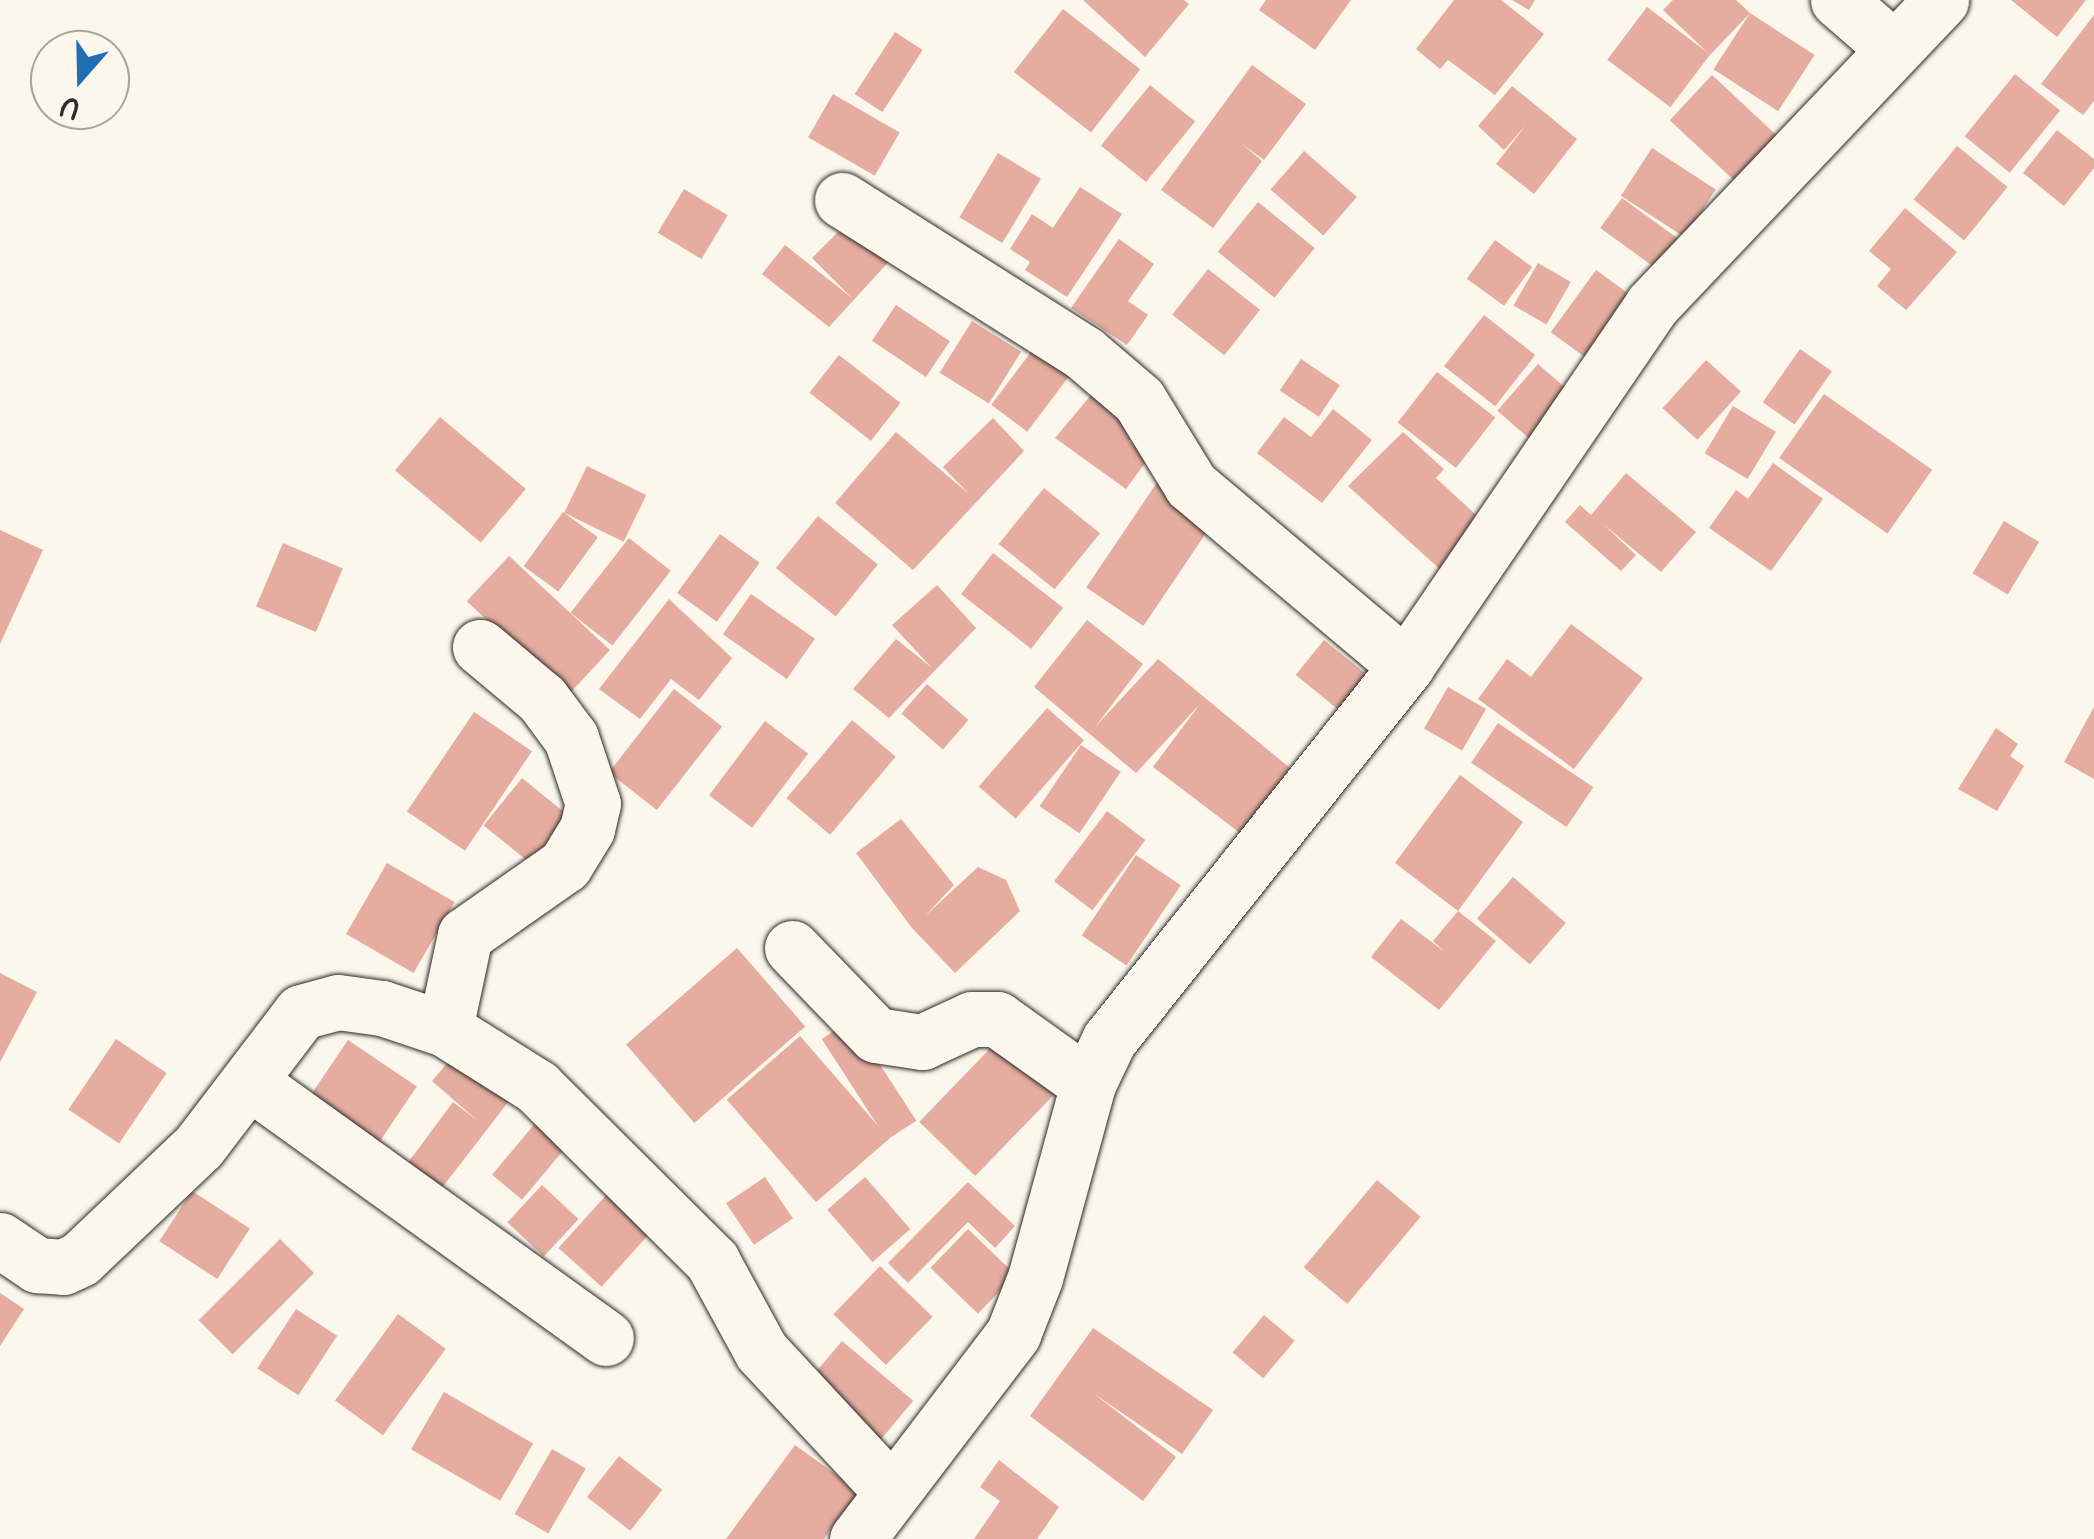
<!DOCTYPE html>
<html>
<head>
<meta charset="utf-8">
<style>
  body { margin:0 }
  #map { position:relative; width:2094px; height:1539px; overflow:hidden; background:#fbf7ec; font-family:Pangolin,sans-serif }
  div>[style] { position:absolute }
  .building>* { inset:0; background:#e5ac9f; transform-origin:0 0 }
  .roads { filter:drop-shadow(0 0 2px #2b2b2b) drop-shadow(0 0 2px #2b2b2b) }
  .minor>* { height:55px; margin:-27.5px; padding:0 27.5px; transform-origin:27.5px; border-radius:27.5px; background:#fbf7ec }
  .major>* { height:55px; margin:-27.5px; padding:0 27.5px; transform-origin:27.5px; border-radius:27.5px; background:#fbf7ec }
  span { translate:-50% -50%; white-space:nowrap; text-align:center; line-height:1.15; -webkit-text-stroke:8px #fbf7ec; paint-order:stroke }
  .north { position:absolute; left:30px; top:30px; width:100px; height:100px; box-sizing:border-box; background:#fbf7ec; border:2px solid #a8a59f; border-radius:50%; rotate:200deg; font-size:28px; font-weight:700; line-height:40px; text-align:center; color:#2b2b2b }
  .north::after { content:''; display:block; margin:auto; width:35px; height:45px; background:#1f6fb2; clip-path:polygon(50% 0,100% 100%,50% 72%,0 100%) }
</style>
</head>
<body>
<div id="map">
  <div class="building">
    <i style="clip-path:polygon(1083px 0,1184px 0,1189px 4px,1145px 57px)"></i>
    <i style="clip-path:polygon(1266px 0,1351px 0,1315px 50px,1259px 10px)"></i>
    <i style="clip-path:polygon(1454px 0,1501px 0,1544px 34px,1495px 95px,1448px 60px,1440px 69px,1416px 49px)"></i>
    <i style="clip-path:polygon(1512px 0,1535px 0,1529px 10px)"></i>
    <i style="clip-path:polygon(1673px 0,1736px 0,1750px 13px,1710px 55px,1663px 10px)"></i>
    <i style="clip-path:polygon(2011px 0,2086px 0,2057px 37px)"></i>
    <i style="left:1647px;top:7px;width:79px;height:66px;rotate:37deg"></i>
    <i style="left:1063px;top:9px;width:98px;height:80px;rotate:38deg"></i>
    <i style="left:1750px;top:13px;width:77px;height:67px;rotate:33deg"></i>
    <i style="clip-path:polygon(2094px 15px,2094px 101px,2083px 115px,2041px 84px)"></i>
    <i style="left:895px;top:32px;width:33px;height:74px;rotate:33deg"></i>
    <i style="clip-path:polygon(1252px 65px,1306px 104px,1264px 160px,1242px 144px,1262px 161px,1213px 228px,1161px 190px)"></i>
    <i style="left:2015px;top:74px;width:58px;height:80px;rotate:39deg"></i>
    <i style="left:1712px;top:75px;width:99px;height:62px;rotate:43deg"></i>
    <i style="left:1150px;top:85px;width:58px;height:78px;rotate:39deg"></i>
    <i style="clip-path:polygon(1512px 86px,1577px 139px,1534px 194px,1496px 164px,1526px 125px,1504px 150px,1478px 126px)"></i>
    <i style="left:833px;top:94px;width:77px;height:50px;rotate:30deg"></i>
    <i style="clip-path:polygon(2057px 130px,2094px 159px,2094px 168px,2064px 206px,2023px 173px)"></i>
    <i style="left:1957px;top:146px;width:65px;height:69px;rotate:39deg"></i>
    <i style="left:1652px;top:148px;width:76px;height:57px;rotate:33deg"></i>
    <i style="left:1304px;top:151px;width:70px;height:51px;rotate:41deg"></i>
    <i style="left:998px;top:153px;width:50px;height:75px;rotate:31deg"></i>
    <i style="clip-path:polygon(1080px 187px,1122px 214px,1067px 297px,1025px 270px,1030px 262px,1010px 249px,1032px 214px,1053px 228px)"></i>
    <i style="left:684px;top:189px;width:51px;height:51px;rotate:31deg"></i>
    <i style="left:1622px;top:198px;width:77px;height:37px;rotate:36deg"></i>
    <i style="left:1258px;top:202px;width:73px;height:64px;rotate:39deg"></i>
    <i style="clip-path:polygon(1905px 208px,1957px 252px,1906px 310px,1877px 286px,1891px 269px,1869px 251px)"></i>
    <i style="clip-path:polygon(854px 216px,894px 256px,829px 327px,762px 274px,785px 245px,852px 298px,812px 258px)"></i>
    <i style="clip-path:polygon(1119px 239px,1154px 264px,1128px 301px,1148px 315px,1127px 345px,1071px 308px)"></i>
    <i style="left:1495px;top:240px;width:46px;height:48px;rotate:36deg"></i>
    <i style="left:1538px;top:263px;width:38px;height:49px;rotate:30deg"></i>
    <i style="left:1208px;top:269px;width:66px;height:58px;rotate:38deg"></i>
    <i style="left:1596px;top:270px;width:57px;height:77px;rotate:36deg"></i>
    <i style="left:896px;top:305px;width:65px;height:43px;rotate:34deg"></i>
    <i style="left:1484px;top:315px;width:65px;height:65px;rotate:38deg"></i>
    <i style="left:972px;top:321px;width:58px;height:61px;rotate:32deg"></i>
    <i style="left:1037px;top:344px;width:45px;height:76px;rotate:37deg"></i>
    <i style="left:1800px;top:349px;width:39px;height:65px;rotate:35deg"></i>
    <i style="left:839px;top:355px;width:78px;height:48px;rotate:38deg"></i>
    <i style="left:1301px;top:359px;width:47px;height:38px;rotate:34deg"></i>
    <i style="left:1706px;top:360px;width:47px;height:65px;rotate:42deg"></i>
    <i style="left:1538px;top:364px;width:48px;height:62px;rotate:41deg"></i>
    <i style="left:1437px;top:372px;width:74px;height:64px;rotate:38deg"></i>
    <i style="clip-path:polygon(1102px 382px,1148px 415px,1129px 441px,1150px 456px,1126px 489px,1055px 438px)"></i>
    <i style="left:1824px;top:394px;width:132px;height:78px;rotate:35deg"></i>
    <i style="left:1733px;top:406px;width:50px;height:55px;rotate:31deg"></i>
    <i style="clip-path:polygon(1333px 409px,1372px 440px,1322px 503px,1257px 453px,1284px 417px,1311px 437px)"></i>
    <i style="left:440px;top:417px;width:112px;height:70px;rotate:40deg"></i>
    <i style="clip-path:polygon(993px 418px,1024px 451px,913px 570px,835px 503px,896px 432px,969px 494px,943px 467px)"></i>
    <i style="clip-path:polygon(1403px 432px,1444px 469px,1436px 478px,1487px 525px,1443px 572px,1348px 486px)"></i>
    <i style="clip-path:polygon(1773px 463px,1823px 499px,1771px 571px,1709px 528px,1736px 490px,1748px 499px)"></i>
    <i style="left:587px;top:466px;width:66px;height:52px;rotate:26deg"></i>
    <i style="clip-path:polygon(1626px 473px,1696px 532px,1661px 572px,1603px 524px,1636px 555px,1621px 571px,1565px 522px,1580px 505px,1591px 515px)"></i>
    <i style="left:1160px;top:478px;width:69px;height:132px;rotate:34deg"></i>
    <i style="left:1044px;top:488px;width:72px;height:72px;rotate:39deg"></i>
    <i style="left:563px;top:512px;width:43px;height:67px;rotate:36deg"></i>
    <i style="left:818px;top:516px;width:77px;height:67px;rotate:39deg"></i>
    <i style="left:2004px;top:521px;width:41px;height:61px;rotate:31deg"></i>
    <i style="clip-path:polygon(0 530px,43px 550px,0 644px)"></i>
    <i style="left:720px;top:534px;width:49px;height:73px;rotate:36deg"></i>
    <i style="left:629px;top:538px;width:53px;height:95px;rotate:38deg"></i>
    <i style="left:283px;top:543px;width:65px;height:69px;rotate:23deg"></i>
    <i style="left:993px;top:553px;width:89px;height:52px;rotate:38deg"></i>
    <i style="left:509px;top:556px;width:138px;height:62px;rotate:43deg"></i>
    <i style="clip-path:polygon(937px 585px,976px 628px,889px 718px,853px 689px,896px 639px,932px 668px,892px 625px)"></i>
    <i style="left:751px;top:594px;width:78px;height:49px;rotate:35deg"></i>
    <i style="clip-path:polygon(669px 599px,732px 658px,699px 700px,671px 679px,640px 719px,599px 689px)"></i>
    <i style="clip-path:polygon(1087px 620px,1143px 664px,1095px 727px,1158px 659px,1290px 768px,1240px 833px,1153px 767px,1200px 704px,1136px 773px,1034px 687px)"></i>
    <i style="clip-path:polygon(1571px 624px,1643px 678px,1574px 769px,1478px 699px,1507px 659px,1531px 677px)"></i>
    <i style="left:1324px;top:640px;width:64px;height:45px;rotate:39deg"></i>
    <i style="left:927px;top:684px;width:55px;height:39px;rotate:41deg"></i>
    <i style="left:1448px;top:687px;width:44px;height:48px;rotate:30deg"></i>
    <i style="left:674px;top:689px;width:61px;height:106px;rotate:38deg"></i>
    <i style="clip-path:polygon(2094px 707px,2094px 779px,2064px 762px)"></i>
    <i style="left:1047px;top:708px;width:49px;height:104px;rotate:41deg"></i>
    <i style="left:474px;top:712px;width:70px;height:120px;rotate:34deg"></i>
    <i style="left:852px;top:720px;width:57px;height:102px;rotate:40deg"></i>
    <i style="left:765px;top:721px;width:54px;height:93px;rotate:37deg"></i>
    <i style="left:1498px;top:723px;width:115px;height:48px;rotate:34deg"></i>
    <i style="clip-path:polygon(1996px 728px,2018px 744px,2010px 756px,2024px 766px,1997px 811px,1958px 789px)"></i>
    <i style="left:1081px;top:745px;width:48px;height:74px;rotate:34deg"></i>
    <i style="clip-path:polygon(1460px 775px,1523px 822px,1458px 911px,1496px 941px,1439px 1010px,1371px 957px,1401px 919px,1445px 952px,1433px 941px,1458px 911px,1395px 863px)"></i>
    <i style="left:522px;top:778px;width:73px;height:61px;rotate:39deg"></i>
    <i style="left:1107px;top:811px;width:48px;height:88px;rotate:37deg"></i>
    <i style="clip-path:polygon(901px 819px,954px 885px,925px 916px,978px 867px,1006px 880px,1020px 911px,955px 973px,912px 928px,856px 853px)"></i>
    <i style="left:1136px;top:855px;width:54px;height:97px;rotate:34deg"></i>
    <i style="left:387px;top:863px;width:78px;height:82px;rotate:30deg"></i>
    <i style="left:1513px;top:877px;width:70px;height:55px;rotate:41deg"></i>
    <i style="left:737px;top:948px;width:104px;height:147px;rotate:49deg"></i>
    <i style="clip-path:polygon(0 973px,37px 992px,0 1062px)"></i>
    <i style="left:851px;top:1020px;width:120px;height:35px;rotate:57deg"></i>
    <i style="left:1006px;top:1032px;width:78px;height:125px;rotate:44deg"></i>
    <i style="left:800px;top:1036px;width:136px;height:97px;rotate:49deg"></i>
    <i style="left:116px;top:1039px;width:61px;height:85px;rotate:34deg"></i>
    <i style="left:348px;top:1040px;width:83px;height:71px;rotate:34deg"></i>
    <i style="clip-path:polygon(455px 1054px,509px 1101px,441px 1189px,407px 1164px,453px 1102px,478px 1121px,432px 1081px)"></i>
    <i style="left:548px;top:1108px;width:39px;height:87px;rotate:40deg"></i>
    <i style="left:765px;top:1177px;width:50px;height:47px;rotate:56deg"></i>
    <i style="left:865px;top:1177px;width:69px;height:50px;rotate:49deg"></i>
    <i style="left:1377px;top:1180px;width:57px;height:114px;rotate:40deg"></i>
    <i style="clip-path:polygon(968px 1182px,1015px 1226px,995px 1248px,968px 1222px,908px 1283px,888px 1263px)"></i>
    <i style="left:542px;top:1185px;width:50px;height:51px;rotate:43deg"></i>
    <i style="left:192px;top:1191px;width:69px;height:60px;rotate:33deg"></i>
    <i style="left:608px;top:1193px;width:58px;height:74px;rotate:42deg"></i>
    <i style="left:968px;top:1229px;width:66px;height:54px;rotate:44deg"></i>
    <i style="left:280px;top:1239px;width:48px;height:115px;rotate:45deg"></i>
    <i style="left:880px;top:1266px;width:73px;height:67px;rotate:44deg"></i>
    <i style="clip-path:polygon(0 1293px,24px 1309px,0 1346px)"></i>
    <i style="left:296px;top:1309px;width:49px;height:71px;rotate:33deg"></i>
    <i style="left:398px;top:1314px;width:59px;height:107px;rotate:36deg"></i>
    <i style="left:1264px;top:1315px;width:40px;height:49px;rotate:40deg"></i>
    <i style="clip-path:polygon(1093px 1328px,1213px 1410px,1182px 1454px,1093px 1393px,1176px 1457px,1143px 1501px,1030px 1416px)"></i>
    <i style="left:842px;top:1341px;width:93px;height:53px;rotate:40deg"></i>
    <i style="left:444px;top:1392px;width:103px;height:66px;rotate:30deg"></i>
    <i style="clip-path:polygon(795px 1445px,874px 1502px,834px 1524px,824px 1539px,726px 1539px)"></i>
    <i style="left:552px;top:1449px;width:39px;height:75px;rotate:30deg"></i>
    <i style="left:619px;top:1456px;width:55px;height:52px;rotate:38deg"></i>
    <i style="clip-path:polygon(999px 1460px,1059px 1507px,1037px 1539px,974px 1539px,1000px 1501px,980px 1487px)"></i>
  </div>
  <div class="roads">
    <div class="minor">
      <i style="left:1838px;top:0;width:72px;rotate:41deg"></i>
      <i style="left:842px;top:200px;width:286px;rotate:32.3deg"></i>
      <i style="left:1084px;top:353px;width:72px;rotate:40.5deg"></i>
      <i style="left:1139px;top:400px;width:100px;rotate:58.5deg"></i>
      <i style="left:1191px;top:485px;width:281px;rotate:40.1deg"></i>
      <i style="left:792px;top:948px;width:121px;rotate:46deg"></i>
      <i style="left:876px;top:1035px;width:47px;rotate:8.7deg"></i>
      <i style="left:922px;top:1042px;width:55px;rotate:-24.7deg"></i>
      <i style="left:972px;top:1019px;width:25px"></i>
      <i style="left:997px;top:1019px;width:112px;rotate:35.5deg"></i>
      <i style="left:445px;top:1029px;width:96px;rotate:-78deg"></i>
      <i style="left:465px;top:935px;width:122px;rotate:-35deg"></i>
      <i style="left:565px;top:865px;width:42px;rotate:-58.6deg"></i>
      <i style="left:587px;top:829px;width:26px;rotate:-77deg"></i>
      <i style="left:593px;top:804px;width:70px;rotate:-108.4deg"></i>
      <i style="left:571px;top:738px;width:49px;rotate:-126.6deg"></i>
      <i style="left:542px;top:699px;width:81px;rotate:-140deg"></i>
      <i style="left:251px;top:1083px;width:437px;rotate:35.7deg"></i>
      <i style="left:0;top:1240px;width:45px;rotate:34deg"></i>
      <i style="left:37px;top:1265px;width:26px;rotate:4deg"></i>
      <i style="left:63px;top:1267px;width:19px;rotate:-25deg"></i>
      <i style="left:80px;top:1259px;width:164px;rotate:-43.5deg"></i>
      <i style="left:199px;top:1146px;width:168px;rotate:-52.7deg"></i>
      <i style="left:301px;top:1012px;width:38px;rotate:-15deg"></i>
      <i style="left:338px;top:1002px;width:44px;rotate:7.8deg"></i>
      <i style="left:382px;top:1008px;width:66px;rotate:18.4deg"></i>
      <i style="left:445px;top:1029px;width:109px;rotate:32.2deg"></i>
      <i style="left:537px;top:1087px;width:247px;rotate:44.8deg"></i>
      <i style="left:712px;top:1261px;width:102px;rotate:61.4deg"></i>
      <i style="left:761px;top:1351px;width:191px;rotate:47.1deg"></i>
    </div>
    <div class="major">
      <i style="left:857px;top:1539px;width:258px;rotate:-52.7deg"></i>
      <i style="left:1013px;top:1334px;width:60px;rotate:-68.6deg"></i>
      <i style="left:1035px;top:1278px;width:201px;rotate:-74.7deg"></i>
      <i style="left:1088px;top:1084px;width:49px;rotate:-64.5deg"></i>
      <i style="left:1109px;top:1040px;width:478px;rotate:-51.5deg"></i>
      <i style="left:1406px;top:666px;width:437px;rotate:-55.7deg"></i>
      <i style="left:1652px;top:305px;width:420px;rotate:-46.5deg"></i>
    </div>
  </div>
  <div class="north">U</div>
</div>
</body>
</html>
